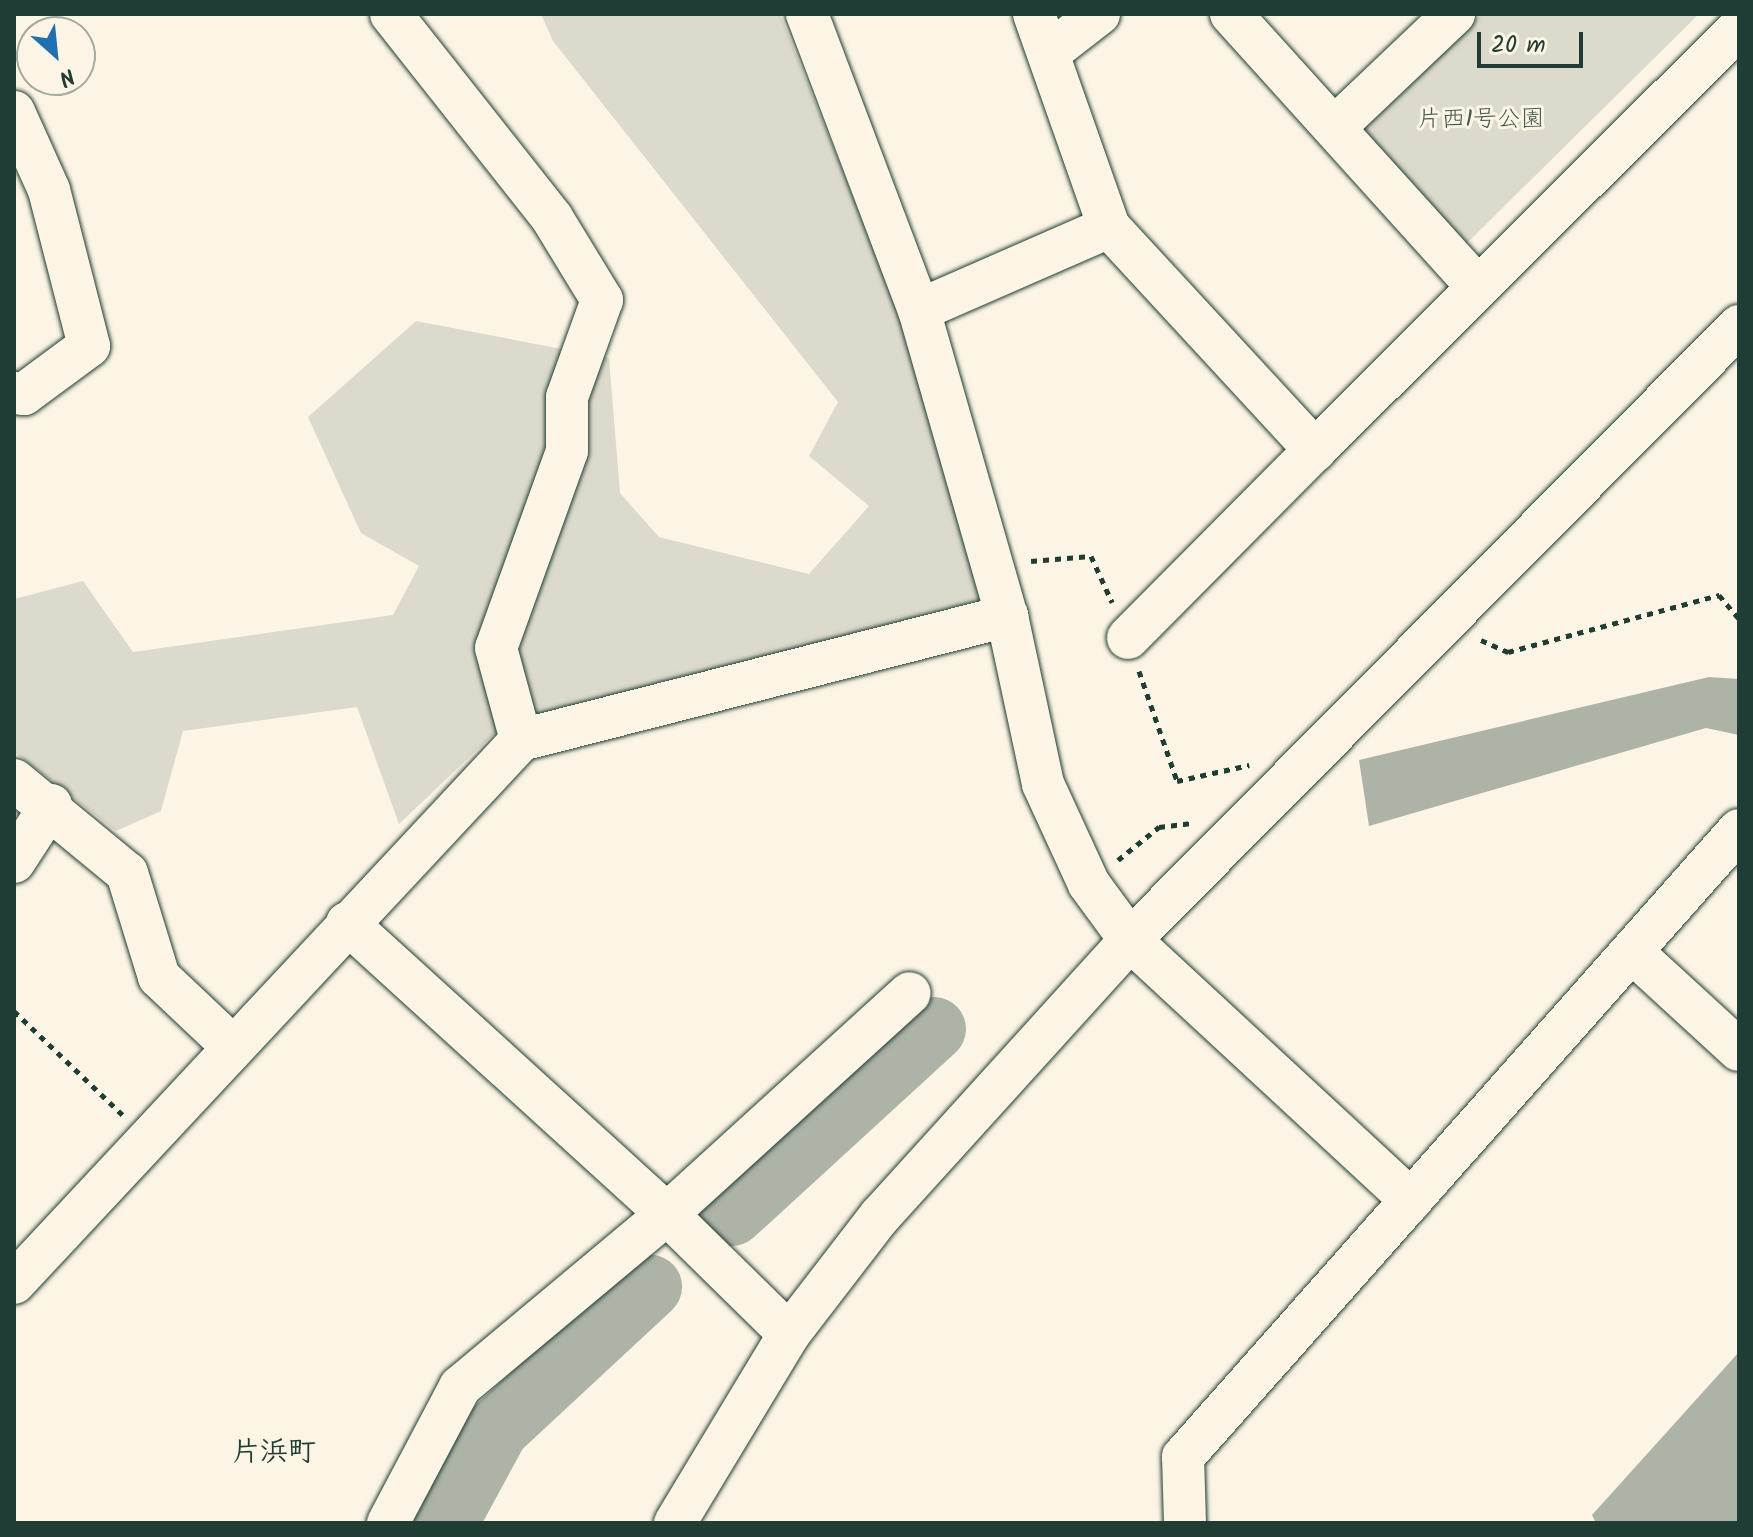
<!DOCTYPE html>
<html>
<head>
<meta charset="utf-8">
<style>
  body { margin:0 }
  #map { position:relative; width:1753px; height:1537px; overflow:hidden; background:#fcf5e5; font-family:Kalam,"Klee One",sans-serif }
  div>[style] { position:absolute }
  .green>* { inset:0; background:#dcdacc }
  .water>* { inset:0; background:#aeb3a7 }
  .river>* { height:64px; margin:-32px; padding:0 32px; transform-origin:32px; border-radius:32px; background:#aeb3a7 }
  .path>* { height:5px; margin-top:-2.5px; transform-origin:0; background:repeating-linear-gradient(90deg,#1f3d34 0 6px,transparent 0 12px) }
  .roads { filter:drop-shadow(0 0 2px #1f3d34) drop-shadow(0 0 2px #1f3d34) }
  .minor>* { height:42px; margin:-21px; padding:0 21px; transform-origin:21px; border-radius:21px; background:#fcf5e5 }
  span { translate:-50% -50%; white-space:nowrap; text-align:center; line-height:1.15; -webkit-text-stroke:6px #fcf5e5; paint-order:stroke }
  .park-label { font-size:24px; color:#455c52 }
  .quarter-label { font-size:28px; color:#1f3d34; font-weight:700 }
  .frame { position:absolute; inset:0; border:16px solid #1f3d34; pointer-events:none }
  .north { position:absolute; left:16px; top:16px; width:80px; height:80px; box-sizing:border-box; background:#fcf5e5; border:2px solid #a4ab9e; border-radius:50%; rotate:153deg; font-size:22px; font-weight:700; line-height:32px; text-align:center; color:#1f3d34 }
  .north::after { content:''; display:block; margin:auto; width:28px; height:36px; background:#1f6fb2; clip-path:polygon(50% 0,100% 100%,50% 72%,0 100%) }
  .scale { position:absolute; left:1477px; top:32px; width:106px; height:36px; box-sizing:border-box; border:4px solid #1f3d34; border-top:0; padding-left:10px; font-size:24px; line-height:28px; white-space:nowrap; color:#1f3d34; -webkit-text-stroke:6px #fcf5e5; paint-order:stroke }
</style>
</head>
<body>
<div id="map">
  <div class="green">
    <i style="clip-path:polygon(541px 14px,780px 14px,900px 314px,981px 600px,498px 730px,399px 824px,357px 707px,183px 731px,161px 811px,116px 831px,14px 752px,14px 599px,83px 581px,133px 652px,393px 615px,419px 566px,361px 533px,308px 417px,416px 321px,609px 358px,620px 493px,659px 537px,809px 574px,869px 506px,809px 456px,838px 402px,553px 41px)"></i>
    <i style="clip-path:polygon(1482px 14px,1699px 14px,1466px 244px,1357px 127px)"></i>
  </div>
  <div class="water">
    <i style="clip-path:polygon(1709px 677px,1739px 679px,1739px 735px,1706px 728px,1369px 826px,1359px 760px)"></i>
    <i style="clip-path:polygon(1739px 1352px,1739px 1523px,1596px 1523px,1592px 1515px)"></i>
  </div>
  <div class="river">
    <i style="left:732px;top:1214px;width:274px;rotate:-42.5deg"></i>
    <i style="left:446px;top:1523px;width:107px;rotate:-61.5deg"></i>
    <i style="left:497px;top:1429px;width:209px;rotate:-42.9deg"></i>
  </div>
  <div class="path">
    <i style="left:1031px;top:561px;width:60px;rotate:-4.8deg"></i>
    <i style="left:1091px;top:556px;width:51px;rotate:65.5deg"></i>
    <i style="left:1481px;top:640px;width:30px;rotate:24deg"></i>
    <i style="left:1508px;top:652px;width:219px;rotate:-15.1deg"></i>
    <i style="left:1719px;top:595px;width:31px;rotate:50deg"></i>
    <i style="left:1139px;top:671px;width:116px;rotate:70.9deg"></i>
    <i style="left:1177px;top:781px;width:74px;rotate:-12.5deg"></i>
    <i style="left:1118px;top:860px;width:53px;rotate:-38.8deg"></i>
    <i style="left:1159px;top:827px;width:33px;rotate:-7deg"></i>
    <i style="left:14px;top:1011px;width:151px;rotate:43.7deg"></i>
  </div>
  <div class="roads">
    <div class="minor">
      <i style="left:391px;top:14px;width:260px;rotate:51.7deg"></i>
      <i style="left:552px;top:218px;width:96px;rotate:58.6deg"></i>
      <i style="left:602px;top:300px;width:103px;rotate:109.8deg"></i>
      <i style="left:567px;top:397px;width:54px;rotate:90deg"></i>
      <i style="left:567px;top:451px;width:209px;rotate:109.8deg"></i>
      <i style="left:496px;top:648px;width:95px;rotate:74.8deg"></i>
      <i style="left:807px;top:14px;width:316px;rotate:69.3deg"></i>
      <i style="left:919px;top:310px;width:318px;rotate:74deg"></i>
      <i style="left:1007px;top:616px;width:172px;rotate:77.9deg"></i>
      <i style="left:1043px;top:784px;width:110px;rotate:65.3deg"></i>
      <i style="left:1089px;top:884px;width:69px;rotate:53.8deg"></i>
      <i style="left:1130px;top:940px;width:383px;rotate:42.8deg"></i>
      <i style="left:1034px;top:14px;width:226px;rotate:70.6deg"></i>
      <i style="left:1231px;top:14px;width:368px;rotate:47.9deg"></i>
      <i style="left:1050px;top:52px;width:62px;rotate:-37.8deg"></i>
      <i style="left:14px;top:112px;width:85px;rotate:65.8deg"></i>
      <i style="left:49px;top:190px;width:161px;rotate:75.6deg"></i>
      <i style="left:89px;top:346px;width:81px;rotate:143.6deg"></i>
      <i style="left:24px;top:394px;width:10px;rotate:-174deg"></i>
      <i style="left:1336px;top:126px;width:163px;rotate:-43.5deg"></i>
      <i style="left:919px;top:310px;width:207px;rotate:-23.6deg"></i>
      <i style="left:1109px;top:227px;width:304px;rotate:47.3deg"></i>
      <i style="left:1315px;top:450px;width:598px;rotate:-44.86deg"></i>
      <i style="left:1128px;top:638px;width:265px;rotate:-45.2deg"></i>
      <i style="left:14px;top:780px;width:146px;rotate:39.5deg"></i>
      <i style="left:127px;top:873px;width:109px;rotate:72.9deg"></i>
      <i style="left:159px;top:977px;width:99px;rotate:43.4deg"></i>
      <i style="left:14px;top:862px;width:68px;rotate:-57deg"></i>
      <i style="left:347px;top:923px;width:433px;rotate:42.3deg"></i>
      <i style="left:667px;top:1214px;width:171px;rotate:44.5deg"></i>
      <i style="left:1632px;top:952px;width:145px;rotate:42.5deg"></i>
      <i style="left:14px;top:1283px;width:743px;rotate:-46.96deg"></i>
      <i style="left:521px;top:740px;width:502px;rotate:-14.31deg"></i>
      <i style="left:388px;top:1523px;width:154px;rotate:-62.1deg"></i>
      <i style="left:460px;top:1387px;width:270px;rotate:-39.9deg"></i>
      <i style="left:667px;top:1214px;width:328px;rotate:-42.3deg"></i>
      <i style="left:675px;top:1523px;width:221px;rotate:-58.9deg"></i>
      <i style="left:789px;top:1334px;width:149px;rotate:-52.4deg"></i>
      <i style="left:880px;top:1216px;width:372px;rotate:-47.8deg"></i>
      <i style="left:1130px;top:940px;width:865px;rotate:-45.23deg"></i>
      <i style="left:1185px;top:1523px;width:66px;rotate:-91.7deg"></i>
      <i style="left:1183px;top:1457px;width:838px;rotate:-48.43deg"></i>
    </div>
  </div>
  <div class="park-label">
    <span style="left:1481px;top:120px">片西1号公園</span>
  </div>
  <div class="quarter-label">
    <span style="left:274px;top:1453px">片浜町</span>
  </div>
  <div class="frame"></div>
  <div class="north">N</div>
  <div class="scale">20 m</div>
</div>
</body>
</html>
